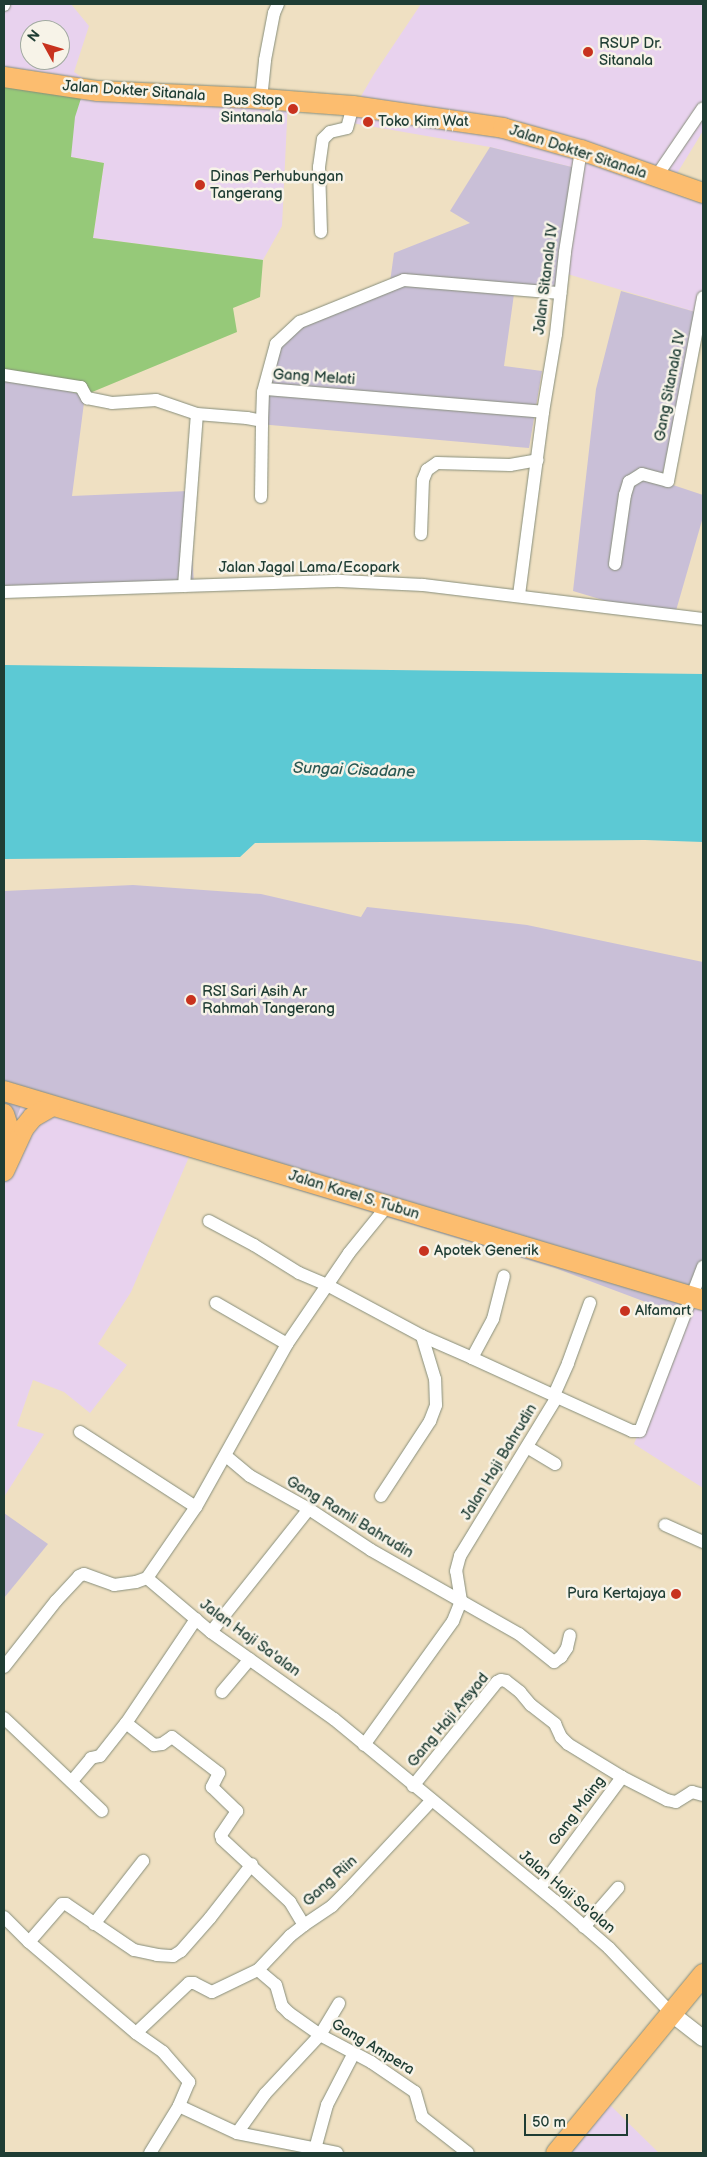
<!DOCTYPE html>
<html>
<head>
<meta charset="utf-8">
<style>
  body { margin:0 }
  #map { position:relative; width:707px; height:2157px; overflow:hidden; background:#efe0c2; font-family:"Balsamiq Sans",sans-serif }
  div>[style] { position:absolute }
  .built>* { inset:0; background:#e8d2ee }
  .industrial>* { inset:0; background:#c9bfd7 }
  .green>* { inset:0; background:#96c979 }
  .water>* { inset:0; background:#5cc9d4 }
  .roads { filter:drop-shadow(0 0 1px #878e7b) drop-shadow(0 0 1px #878e7b) }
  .minor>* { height:12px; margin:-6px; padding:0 6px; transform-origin:6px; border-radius:6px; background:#fff }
  .tertiary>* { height:16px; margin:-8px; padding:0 8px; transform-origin:8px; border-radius:8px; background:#fff }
  .primary>* { height:20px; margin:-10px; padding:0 10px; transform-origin:10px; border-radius:10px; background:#fcbd6f }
  .trunk>* { height:21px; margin:-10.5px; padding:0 10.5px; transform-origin:10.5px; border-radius:10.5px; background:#fcbd6f }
  .dots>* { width:14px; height:14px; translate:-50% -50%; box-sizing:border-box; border:2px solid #f7f3e8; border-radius:50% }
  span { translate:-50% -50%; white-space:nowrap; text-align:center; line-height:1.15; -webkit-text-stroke:5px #f7f3e8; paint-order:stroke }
  .poi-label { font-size:15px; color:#1f3d34 }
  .left { translate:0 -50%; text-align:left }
  .right { translate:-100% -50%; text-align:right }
  .street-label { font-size:15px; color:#1f3d34 }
  .water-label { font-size:16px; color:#2b5954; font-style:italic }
  .frame { position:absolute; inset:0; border:5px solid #1f3d34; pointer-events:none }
  .north { position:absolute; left:20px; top:20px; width:50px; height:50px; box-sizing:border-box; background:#f7f3e8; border:1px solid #a1aaa0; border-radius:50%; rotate:309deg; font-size:14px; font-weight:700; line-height:20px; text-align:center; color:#1f3d34 }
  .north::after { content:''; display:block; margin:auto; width:18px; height:22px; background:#c8321e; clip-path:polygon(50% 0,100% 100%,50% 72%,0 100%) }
  .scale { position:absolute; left:524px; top:2114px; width:104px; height:22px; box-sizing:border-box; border:2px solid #1f3d34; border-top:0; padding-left:6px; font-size:15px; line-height:18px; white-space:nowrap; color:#1f3d34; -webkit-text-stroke:4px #f7f3e8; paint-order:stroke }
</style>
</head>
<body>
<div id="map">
  <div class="built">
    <i style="clip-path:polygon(evenodd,4px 4px,71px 4px,89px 26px,74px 72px,89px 82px,288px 100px,282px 226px,263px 260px,93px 238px,104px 163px,71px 157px,4px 94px,4px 4px,30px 30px,60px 30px,60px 60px,30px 60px,30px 30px)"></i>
    <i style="clip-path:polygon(421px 4px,703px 4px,703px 131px,676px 175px,703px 188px,703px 296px,699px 313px,564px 273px,580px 169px,490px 147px,346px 122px,374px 74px)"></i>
    <i style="clip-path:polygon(21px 1106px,189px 1157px,131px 1292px,98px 1344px,127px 1365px,90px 1413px,64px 1392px,33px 1380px,17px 1426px,44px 1434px,4px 1497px,4px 1152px)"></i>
    <i style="clip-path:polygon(703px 1269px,703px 1488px,634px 1444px)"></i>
    <i style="clip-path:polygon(608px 2103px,659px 2153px,568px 2153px)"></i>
  </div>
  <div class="industrial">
    <i style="clip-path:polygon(490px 147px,580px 169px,562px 296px,514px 294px,504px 366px,542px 371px,529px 448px,259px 424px,269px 346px,297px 321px,390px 282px,394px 253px,470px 223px,450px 211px)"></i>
    <i style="clip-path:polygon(621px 291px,699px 313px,661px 481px,703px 495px,703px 517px,673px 621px,573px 591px,596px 389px)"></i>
    <i style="clip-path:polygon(4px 376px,85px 395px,72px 496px,188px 491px,194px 584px,4px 598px)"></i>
    <i style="clip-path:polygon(133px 885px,261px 894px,361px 917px,367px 907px,527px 925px,703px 962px,703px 1269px,683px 1316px,555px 1268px,21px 1106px,4px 1152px,4px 891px)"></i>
    <i style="clip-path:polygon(4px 1513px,48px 1544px,4px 1598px)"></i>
  </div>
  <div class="green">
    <i style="clip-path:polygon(4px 77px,84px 89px,75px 117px,71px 157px,104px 163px,93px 238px,263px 260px,260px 297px,233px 308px,237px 332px,85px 395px,4px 376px)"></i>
  </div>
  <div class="water">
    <i style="clip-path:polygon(4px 665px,703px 674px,703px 842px,645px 840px,255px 843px,240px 857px,4px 859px)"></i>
  </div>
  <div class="roads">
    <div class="minor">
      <i style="left:4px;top:5px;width:1px;rotate:-90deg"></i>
      <i style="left:261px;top:99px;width:39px;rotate:-84deg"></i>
      <i style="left:265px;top:60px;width:48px;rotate:-79.2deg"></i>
      <i style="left:274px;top:13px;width:10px;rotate:-66deg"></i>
      <i style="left:656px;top:177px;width:83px;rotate:-55.7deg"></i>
      <i style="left:321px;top:232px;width:65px;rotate:-91.8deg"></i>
      <i style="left:319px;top:167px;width:28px;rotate:-82deg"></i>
      <i style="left:323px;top:139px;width:10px;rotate:-45deg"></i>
      <i style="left:330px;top:132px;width:17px;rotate:-13deg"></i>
      <i style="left:347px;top:128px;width:23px;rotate:-75deg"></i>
      <i style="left:4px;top:375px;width:78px;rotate:8.9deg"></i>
      <i style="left:81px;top:387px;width:13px;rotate:61deg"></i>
      <i style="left:87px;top:398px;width:25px;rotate:11deg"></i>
      <i style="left:112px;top:403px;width:44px;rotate:-3.9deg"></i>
      <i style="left:156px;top:400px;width:43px;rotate:18.9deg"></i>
      <i style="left:197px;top:414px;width:50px;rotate:4.6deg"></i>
      <i style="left:247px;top:418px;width:15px;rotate:11deg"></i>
      <i style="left:262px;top:421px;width:29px;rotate:-88deg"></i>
      <i style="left:263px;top:392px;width:50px;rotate:-74.8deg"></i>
      <i style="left:276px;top:344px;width:33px;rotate:-43deg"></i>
      <i style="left:300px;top:322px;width:112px;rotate:-22deg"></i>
      <i style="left:404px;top:280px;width:157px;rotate:4.8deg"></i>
      <i style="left:266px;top:389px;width:278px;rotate:4.7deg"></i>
      <i style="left:261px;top:497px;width:76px;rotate:-89.2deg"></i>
      <i style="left:421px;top:534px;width:54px;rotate:-87.9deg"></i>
      <i style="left:423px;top:480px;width:11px;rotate:-68deg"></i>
      <i style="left:427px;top:470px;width:12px;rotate:-35deg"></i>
      <i style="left:437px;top:463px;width:73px;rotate:1.6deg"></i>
      <i style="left:510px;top:465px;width:28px;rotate:-10deg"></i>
      <i style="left:615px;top:564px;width:70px;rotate:-81.8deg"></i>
      <i style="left:625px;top:495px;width:14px;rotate:-73deg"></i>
      <i style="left:629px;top:482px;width:15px;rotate:-32deg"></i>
      <i style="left:642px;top:474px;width:27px;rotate:15deg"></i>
      <i style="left:668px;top:481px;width:187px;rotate:-79.2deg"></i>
      <i style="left:184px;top:586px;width:172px;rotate:-85.7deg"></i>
      <i style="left:4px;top:592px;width:337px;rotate:-1.9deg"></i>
      <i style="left:341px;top:581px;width:82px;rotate:2.8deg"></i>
      <i style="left:423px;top:585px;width:282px;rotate:6.9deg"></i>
      <i style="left:519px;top:595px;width:185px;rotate:-82.5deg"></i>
      <i style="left:543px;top:412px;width:79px;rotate:-80.5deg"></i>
      <i style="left:556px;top:334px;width:82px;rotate:-83.7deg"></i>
      <i style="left:565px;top:252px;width:103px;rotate:-81.1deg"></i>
      <i style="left:209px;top:1221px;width:51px;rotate:28.1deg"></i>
      <i style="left:254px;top:1245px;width:53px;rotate:31.9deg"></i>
      <i style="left:299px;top:1273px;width:30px;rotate:23deg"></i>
      <i style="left:327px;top:1285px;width:108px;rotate:28.2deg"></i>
      <i style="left:422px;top:1336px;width:55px;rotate:23.7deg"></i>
      <i style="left:472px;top:1358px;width:44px;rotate:-61.7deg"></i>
      <i style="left:493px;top:1319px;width:44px;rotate:-75.7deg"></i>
      <i style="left:216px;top:1303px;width:82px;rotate:30deg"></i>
      <i style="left:472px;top:1358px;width:94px;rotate:24.6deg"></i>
      <i style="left:554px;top:1395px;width:35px;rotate:-66deg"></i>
      <i style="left:568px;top:1363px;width:64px;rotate:-69.9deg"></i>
      <i style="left:80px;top:1432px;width:138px;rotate:32.9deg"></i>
      <i style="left:527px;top:1447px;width:33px;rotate:31deg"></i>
      <i style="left:226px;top:1456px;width:31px;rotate:40deg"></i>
      <i style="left:250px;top:1476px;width:68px;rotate:29.2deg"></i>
      <i style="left:309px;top:1509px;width:74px;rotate:33.5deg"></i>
      <i style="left:371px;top:1550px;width:170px;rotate:29.6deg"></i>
      <i style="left:519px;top:1634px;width:45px;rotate:38.7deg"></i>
      <i style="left:554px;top:1662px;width:9px;rotate:-36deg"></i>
      <i style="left:561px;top:1657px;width:11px;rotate:-56deg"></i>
      <i style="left:567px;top:1648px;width:13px;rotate:-77deg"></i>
      <i style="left:381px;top:1496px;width:90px;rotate:-56.8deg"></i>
      <i style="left:430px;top:1421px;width:17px;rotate:-69deg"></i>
      <i style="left:436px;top:1405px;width:26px;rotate:-92deg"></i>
      <i style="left:435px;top:1379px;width:45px;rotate:-106.8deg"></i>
      <i style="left:665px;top:1525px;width:42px;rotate:24.1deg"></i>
      <i style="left:147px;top:1578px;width:84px;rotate:40.2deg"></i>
      <i style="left:211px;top:1632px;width:151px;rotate:35.3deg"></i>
      <i style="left:334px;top:1719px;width:286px;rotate:39.5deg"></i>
      <i style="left:555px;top:1901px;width:72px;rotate:41deg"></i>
      <i style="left:609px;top:1948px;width:91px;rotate:46.3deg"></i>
      <i style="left:147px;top:1578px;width:86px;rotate:-55.4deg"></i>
      <i style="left:196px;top:1507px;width:187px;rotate:-60.8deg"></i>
      <i style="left:287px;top:1344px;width:110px;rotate:-55.7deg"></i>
      <i style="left:349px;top:1253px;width:62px;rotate:-50.9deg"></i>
      <i style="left:196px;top:1619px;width:125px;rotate:123.9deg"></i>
      <i style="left:126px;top:1723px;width:36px;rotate:38deg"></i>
      <i style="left:154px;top:1745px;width:8px;rotate:-7deg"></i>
      <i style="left:162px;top:1744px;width:12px;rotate:-35deg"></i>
      <i style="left:172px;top:1737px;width:59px;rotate:37.5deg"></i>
      <i style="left:219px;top:1773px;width:16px;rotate:117deg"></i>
      <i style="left:212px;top:1787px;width:35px;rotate:44deg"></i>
      <i style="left:237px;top:1811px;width:29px;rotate:124deg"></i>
      <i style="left:221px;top:1835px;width:4px;rotate:76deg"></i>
      <i style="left:222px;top:1839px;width:93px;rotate:42.8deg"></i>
      <i style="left:290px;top:1902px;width:27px;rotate:59deg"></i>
      <i style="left:304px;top:1925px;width:34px;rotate:-34deg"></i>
      <i style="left:332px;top:1906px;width:23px;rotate:-45deg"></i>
      <i style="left:348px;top:1890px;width:123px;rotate:-47deg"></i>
      <i style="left:211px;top:1632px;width:157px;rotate:-51.5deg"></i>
      <i style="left:4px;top:1667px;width:84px;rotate:-51.8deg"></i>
      <i style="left:56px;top:1601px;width:34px;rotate:-47deg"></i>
      <i style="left:79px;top:1576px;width:5px;rotate:-22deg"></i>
      <i style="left:84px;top:1574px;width:32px;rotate:20deg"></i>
      <i style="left:114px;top:1585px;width:22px;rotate:-8deg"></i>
      <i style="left:136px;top:1582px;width:12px;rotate:-20deg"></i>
      <i style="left:222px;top:1692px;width:43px;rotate:-49.7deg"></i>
      <i style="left:4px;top:1718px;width:135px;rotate:43.5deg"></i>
      <i style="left:364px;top:1745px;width:153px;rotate:-54.3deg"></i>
      <i style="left:453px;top:1621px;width:22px;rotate:-68deg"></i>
      <i style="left:461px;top:1601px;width:30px;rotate:-99deg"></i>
      <i style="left:456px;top:1571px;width:16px;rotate:-75deg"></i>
      <i style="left:460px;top:1556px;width:186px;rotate:-58.6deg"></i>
      <i style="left:557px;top:1397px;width:82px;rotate:24.4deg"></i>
      <i style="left:632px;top:1431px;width:8px"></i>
      <i style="left:640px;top:1431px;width:176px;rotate:-69deg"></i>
      <i style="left:72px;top:1781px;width:30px;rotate:-50deg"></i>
      <i style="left:91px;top:1758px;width:9px;rotate:-13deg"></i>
      <i style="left:100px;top:1756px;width:42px;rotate:-51.8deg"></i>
      <i style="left:413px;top:1786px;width:134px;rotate:-51.1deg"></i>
      <i style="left:497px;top:1682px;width:4px;rotate:-27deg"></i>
      <i style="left:501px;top:1680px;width:5px;rotate:11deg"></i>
      <i style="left:506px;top:1681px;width:18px;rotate:38deg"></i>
      <i style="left:520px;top:1692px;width:17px;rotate:50deg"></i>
      <i style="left:531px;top:1705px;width:31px;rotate:38deg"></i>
      <i style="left:555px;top:1724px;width:14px;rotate:65deg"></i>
      <i style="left:561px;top:1737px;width:10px;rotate:45deg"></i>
      <i style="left:568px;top:1744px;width:63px;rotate:31.4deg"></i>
      <i style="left:622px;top:1777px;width:51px;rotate:27.1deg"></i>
      <i style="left:667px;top:1800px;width:9px;rotate:13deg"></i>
      <i style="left:676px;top:1802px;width:19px;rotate:-32deg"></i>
      <i style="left:692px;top:1792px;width:11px;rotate:15deg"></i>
      <i style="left:540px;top:1888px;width:138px;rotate:-53.5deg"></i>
      <i style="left:4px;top:1917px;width:35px;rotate:45deg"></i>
      <i style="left:29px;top:1942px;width:140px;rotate:40.4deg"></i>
      <i style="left:136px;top:2033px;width:33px;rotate:35deg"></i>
      <i style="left:163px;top:2052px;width:40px;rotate:49deg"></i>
      <i style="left:189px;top:2082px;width:26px;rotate:113deg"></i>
      <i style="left:179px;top:2106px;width:55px;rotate:121.7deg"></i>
      <i style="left:94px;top:1924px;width:80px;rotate:-52.1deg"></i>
      <i style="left:584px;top:1927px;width:52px;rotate:-48.9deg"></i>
      <i style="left:29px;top:1942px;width:50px;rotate:-49deg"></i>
      <i style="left:62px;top:1904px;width:4px"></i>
      <i style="left:66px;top:1904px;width:82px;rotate:34.1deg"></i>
      <i style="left:134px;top:1950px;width:24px;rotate:12deg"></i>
      <i style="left:157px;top:1955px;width:16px;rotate:4deg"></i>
      <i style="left:173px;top:1956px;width:9px;rotate:-32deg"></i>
      <i style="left:181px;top:1951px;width:44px;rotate:-48.7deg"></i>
      <i style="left:210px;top:1918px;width:68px;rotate:-52.1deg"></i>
      <i style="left:258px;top:1970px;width:23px;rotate:40deg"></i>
      <i style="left:276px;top:1985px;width:22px;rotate:74deg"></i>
      <i style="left:282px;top:2006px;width:10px;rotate:45deg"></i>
      <i style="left:289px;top:2013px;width:38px;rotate:35deg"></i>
      <i style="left:320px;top:2035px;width:58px;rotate:27.9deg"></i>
      <i style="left:371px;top:2062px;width:53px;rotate:34.3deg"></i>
      <i style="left:415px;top:2092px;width:26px;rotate:74deg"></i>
      <i style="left:422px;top:2117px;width:58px;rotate:38deg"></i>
      <i style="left:136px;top:2033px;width:73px;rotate:-43.3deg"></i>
      <i style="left:189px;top:1983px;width:5px"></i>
      <i style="left:194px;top:1983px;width:20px;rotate:27deg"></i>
      <i style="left:212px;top:1992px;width:51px;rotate:-25.6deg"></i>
      <i style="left:258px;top:1970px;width:47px;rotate:-46.7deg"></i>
      <i style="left:290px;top:1936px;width:18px;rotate:-38deg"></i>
      <i style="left:179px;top:2106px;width:64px;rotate:25deg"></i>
      <i style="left:237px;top:2133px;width:102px;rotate:11.3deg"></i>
      <i style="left:237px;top:2133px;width:48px;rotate:-54.3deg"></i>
      <i style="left:265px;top:2094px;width:81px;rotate:-47deg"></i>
      <i style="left:320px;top:2035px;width:37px;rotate:-59deg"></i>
      <i style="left:315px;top:2149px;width:46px;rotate:-74.7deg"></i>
      <i style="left:327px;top:2105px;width:59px;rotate:-62.6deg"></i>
    </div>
    <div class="tertiary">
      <i style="left:672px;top:2014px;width:39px;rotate:38deg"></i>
    </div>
    <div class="primary">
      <i style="left:4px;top:77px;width:95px;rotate:8.5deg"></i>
      <i style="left:98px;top:91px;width:152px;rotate:2.6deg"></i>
      <i style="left:250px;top:98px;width:103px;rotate:4.4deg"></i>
      <i style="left:353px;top:106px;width:152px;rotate:8.3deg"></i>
      <i style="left:503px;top:128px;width:81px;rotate:15.8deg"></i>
      <i style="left:581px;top:150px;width:129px;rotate:19.4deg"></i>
      <i style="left:4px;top:1091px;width:730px;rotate:16.65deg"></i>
      <i style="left:4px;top:1114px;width:16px;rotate:72deg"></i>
      <i style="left:9px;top:1129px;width:24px;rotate:88deg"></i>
      <i style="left:4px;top:1171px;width:47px;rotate:-65.1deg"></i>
      <i style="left:24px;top:1128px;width:14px;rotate:-51deg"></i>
      <i style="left:33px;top:1117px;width:20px;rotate:-30deg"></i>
    </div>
    <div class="trunk">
      <i style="left:556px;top:2153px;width:232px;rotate:-50.6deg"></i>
    </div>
  </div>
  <div class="dots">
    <i style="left:588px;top:52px;background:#c8321e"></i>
    <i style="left:293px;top:109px;background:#c8321e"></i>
    <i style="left:368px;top:122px;background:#c8321e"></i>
    <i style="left:200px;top:185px;background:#c8321e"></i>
    <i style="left:191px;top:1000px;background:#c8321e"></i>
    <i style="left:424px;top:1251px;background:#c8321e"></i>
    <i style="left:625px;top:1311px;background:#c8321e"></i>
    <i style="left:676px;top:1594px;background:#c8321e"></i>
  </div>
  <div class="poi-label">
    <span class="left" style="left:599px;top:52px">RSUP Dr.<br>Sitanala</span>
    <span class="right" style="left:283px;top:109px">Bus Stop<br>Sintanala</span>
    <span class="left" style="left:378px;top:122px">Toko Kim Wat</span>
    <span class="left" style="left:210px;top:185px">Dinas Perhubungan<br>Tangerang</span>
    <span class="left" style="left:202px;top:1000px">RSI Sari Asih Ar<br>Rahmah Tangerang</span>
    <span class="left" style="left:434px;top:1251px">Apotek Generik</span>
    <span class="left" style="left:635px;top:1311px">Alfamart</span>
    <span class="right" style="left:666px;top:1594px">Pura Kertajaya</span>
  </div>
  <div class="street-label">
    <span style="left:134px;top:91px;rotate:4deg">Jalan Dokter Sitanala</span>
    <span style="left:578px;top:152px;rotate:18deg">Jalan Dokter Sitanala</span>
    <span style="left:546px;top:279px;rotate:-83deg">Jalan Sitanala IV</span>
    <span style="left:314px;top:377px;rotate:4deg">Gang Melati</span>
    <span style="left:670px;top:386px;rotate:-79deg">Gang Sitanala IV</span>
    <span style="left:309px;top:568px">Jalan Jagal Lama/Ecopark</span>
    <span style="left:354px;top:1195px;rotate:17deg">Jalan Karel S. Tubun</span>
    <span style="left:499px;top:1462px;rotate:-59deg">Jalan Haji Bahrudin</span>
    <span style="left:350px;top:1517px;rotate:31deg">Gang Ramli Bahrudin</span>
    <span style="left:250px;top:1638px;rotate:36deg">Jalan Haji Sa'alan</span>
    <span style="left:448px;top:1720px;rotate:-50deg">Gang Haji Arsyad</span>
    <span style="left:577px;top:1811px;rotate:-53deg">Gang Maing</span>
    <span style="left:330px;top:1881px;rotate:-42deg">Gang Riin</span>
    <span style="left:567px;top:1892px;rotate:40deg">Jalan Haji Sa'alan</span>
    <span style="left:373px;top:2047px;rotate:31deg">Gang Ampera</span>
  </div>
  <div class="water-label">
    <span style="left:354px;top:771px;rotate:2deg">Sungai Cisadane</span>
  </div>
  <div class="frame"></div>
  <div class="north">N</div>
  <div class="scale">50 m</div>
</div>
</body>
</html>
